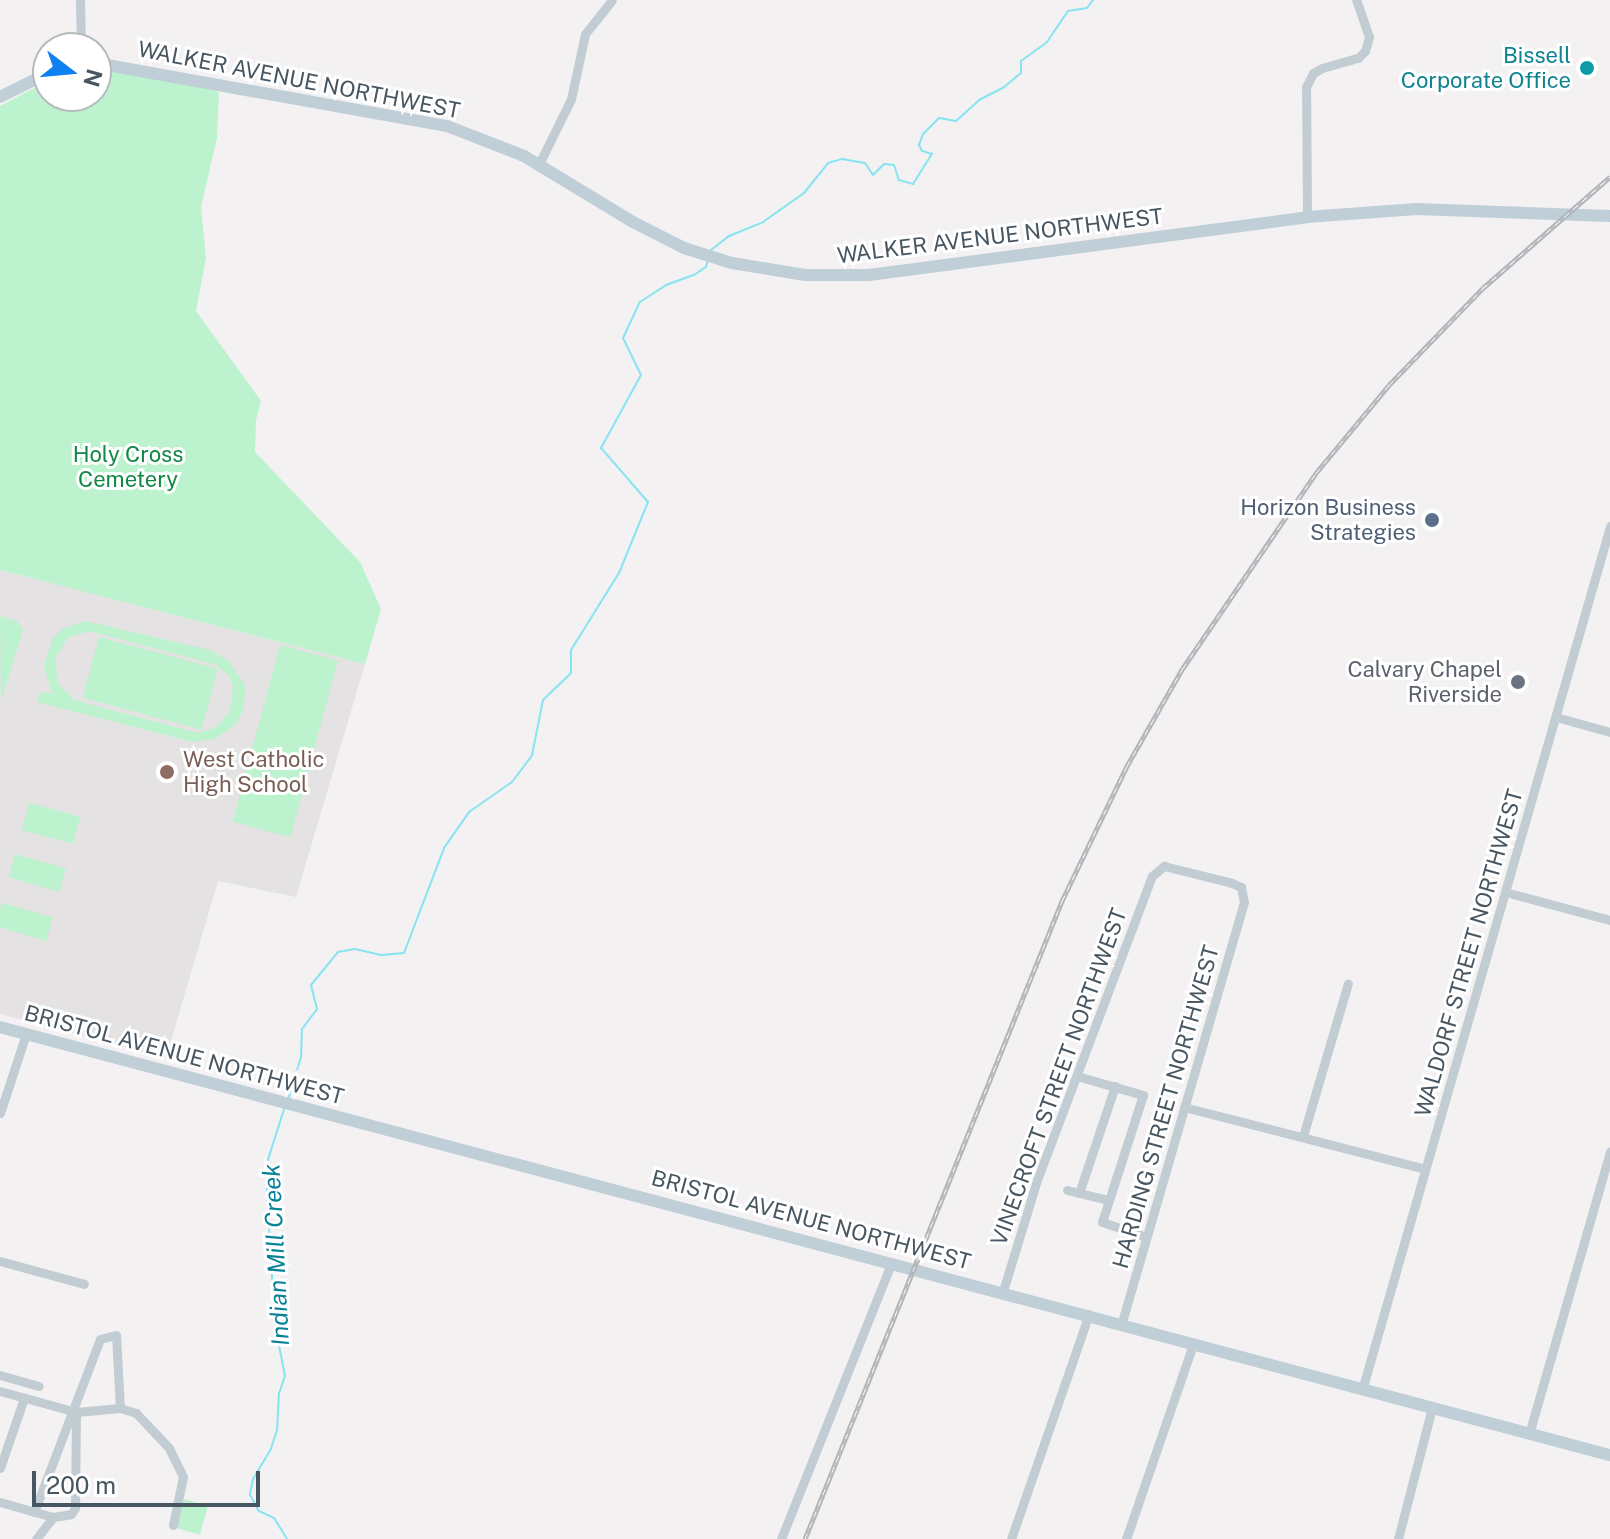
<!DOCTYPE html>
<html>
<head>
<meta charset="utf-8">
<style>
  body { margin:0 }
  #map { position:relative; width:1610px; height:1539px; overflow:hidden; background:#f3f1f1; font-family:"Public Sans",sans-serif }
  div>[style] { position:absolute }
  .education>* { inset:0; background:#e4e2e3 }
  .green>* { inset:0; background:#bdf2ce; transform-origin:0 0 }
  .stream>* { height:2px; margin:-1px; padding:0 1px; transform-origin:1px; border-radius:1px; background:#88e3f2 }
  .street>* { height:9px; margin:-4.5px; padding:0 4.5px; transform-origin:4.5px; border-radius:4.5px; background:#c1ccd3 }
  .secondary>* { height:12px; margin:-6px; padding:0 6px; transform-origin:6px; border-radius:6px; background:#c0ced8 }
  .rail>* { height:5px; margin-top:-2.5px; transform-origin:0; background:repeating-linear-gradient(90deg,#fff 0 6px,#b2b6bb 0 12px); box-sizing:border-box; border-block:2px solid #b2b6bb }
  .dots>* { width:22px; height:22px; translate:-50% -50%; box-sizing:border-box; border:4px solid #fff; border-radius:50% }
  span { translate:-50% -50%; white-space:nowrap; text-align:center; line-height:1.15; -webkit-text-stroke:6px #fff; paint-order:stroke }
  .culture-label { font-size:22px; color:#0d838f }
  .right { translate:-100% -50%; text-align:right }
  .street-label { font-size:22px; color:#475660 }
  .park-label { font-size:22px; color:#118744 }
  .service-label { font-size:22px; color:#4e5e75 }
  .worship-label { font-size:22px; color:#5b616d }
  .education-label { font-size:22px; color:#785e54 }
  .left { translate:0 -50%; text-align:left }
  .water-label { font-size:24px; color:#068296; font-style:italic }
  .north { position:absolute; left:32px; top:32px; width:80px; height:80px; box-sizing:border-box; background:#fff; border:2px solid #b5bbbf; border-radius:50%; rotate:106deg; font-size:22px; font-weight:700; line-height:32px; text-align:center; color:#475660 }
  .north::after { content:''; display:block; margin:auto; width:28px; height:36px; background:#0e81f0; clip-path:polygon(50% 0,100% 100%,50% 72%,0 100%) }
  .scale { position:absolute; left:32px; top:1471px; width:228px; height:36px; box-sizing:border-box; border:4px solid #475660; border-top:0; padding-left:10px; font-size:24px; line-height:28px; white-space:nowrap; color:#475660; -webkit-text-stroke:6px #fff; paint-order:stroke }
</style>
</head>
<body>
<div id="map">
  <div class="education">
    <i style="clip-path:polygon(0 570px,365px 664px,296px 897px,218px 881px,166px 1058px,0 1014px)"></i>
  </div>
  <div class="green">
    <i style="clip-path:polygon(96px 70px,147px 75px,219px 92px,217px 138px,201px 207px,206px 258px,196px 311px,261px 401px,256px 420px,255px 452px,360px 562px,381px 609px,365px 664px,0 570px,0 106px,48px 81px,48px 96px,96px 96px)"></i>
    <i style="clip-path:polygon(0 616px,17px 621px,23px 630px,1px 701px)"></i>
    <i style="clip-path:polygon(evenodd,85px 621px,210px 650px,228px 660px,245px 685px,244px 708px,236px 724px,215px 739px,193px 742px,37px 702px,40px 692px,52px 694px,44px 665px,53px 638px,62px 629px,85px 621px,89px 631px,217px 665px,229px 676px,233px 686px,230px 712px,215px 728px,198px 733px,74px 700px,57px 682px,56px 656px,68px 638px,89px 631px)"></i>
    <i style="left:99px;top:637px;width:123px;height:63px;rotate:15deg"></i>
    <i style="left:280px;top:645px;width:60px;height:183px;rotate:15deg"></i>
    <i style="left:29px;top:803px;width:53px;height:28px;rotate:15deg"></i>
    <i style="left:15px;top:854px;width:53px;height:24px;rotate:16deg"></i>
    <i style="left:2px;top:903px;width:53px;height:24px;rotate:16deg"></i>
    <i style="left:184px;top:1499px;width:25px;height:30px;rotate:16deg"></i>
  </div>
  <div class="stream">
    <i style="left:711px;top:250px;width:23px;rotate:-38deg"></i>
    <i style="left:729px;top:236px;width:37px;rotate:-22deg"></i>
    <i style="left:763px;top:222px;width:50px;rotate:-35.3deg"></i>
    <i style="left:804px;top:193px;width:38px;rotate:-51deg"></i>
    <i style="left:828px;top:163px;width:15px;rotate:-16deg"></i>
    <i style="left:842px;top:159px;width:23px;rotate:10deg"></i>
    <i style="left:865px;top:163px;width:14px;rotate:56deg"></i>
    <i style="left:873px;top:175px;width:16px;rotate:-45deg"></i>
    <i style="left:884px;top:164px;width:10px;rotate:6deg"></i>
    <i style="left:894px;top:165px;width:16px;rotate:72deg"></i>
    <i style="left:899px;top:180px;width:15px;rotate:16deg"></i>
    <i style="left:913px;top:184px;width:36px;rotate:-58deg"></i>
    <i style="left:932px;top:154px;width:10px;rotate:-163deg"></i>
    <i style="left:922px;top:151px;width:7px;rotate:-117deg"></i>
    <i style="left:919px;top:145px;width:12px;rotate:-70deg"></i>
    <i style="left:923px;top:134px;width:23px;rotate:-45deg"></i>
    <i style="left:939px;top:118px;width:17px;rotate:10deg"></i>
    <i style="left:956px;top:121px;width:31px;rotate:-42deg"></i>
    <i style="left:979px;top:100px;width:27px;rotate:-27deg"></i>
    <i style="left:1003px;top:88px;width:23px;rotate:-40deg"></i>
    <i style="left:1021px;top:73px;width:12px;rotate:-90deg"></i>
    <i style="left:1021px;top:61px;width:32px;rotate:-36deg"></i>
    <i style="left:1047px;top:42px;width:37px;rotate:-56deg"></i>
    <i style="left:1068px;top:11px;width:19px;rotate:-9deg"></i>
    <i style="left:1087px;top:8px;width:10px;rotate:-53deg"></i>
    <i style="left:288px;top:1100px;width:45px;rotate:-73.2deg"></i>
    <i style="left:301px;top:1057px;width:28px;rotate:-88deg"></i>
    <i style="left:302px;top:1029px;width:25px;rotate:-53deg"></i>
    <i style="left:317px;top:1009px;width:25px;rotate:-104deg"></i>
    <i style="left:311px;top:985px;width:43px;rotate:-50.7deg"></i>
    <i style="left:338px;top:952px;width:17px;rotate:-10deg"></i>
    <i style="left:355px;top:949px;width:28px;rotate:13deg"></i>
    <i style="left:382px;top:955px;width:22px;rotate:-5deg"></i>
    <i style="left:404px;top:953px;width:112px;rotate:-69.1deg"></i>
    <i style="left:444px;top:848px;width:44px;rotate:-55.2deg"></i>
    <i style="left:469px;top:812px;width:52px;rotate:-34.9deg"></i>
    <i style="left:512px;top:782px;width:34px;rotate:-53deg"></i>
    <i style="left:532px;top:755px;width:56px;rotate:-78.7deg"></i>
    <i style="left:543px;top:700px;width:39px;rotate:-44deg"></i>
    <i style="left:571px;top:673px;width:23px;rotate:-90deg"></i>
    <i style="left:571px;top:650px;width:91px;rotate:-58.1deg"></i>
    <i style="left:619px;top:573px;width:77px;rotate:-67.8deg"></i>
    <i style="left:648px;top:502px;width:72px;rotate:-131deg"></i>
    <i style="left:601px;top:448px;width:83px;rotate:-61.3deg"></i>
    <i style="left:641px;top:375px;width:41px;rotate:-115.9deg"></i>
    <i style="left:623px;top:338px;width:40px;rotate:-65deg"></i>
    <i style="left:640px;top:302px;width:31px;rotate:-33deg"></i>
    <i style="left:666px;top:285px;width:30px;rotate:-20deg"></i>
    <i style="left:694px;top:275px;width:14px;rotate:-34deg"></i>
    <i style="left:706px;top:267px;width:7px;rotate:-74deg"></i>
    <i style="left:284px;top:1109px;width:57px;rotate:107.5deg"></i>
    <i style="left:267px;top:1163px;width:32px;rotate:90deg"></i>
    <i style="left:267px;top:1195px;width:130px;rotate:86.5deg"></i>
    <i style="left:275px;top:1325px;width:52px;rotate:78.9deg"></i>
    <i style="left:285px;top:1376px;width:18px;rotate:109deg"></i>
    <i style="left:279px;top:1393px;width:37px;rotate:93deg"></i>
    <i style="left:277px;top:1430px;width:20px;rotate:108deg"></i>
    <i style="left:271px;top:1449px;width:35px;rotate:121deg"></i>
    <i style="left:253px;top:1479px;width:16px;rotate:101deg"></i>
    <i style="left:250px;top:1495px;width:18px;rotate:61deg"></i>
    <i style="left:259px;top:1511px;width:17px;rotate:25deg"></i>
    <i style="left:274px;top:1518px;width:25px;rotate:58deg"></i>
  </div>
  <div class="street">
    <i style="left:80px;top:0;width:48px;rotate:88.8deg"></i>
    <i style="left:539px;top:164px;width:72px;rotate:-63.8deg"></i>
    <i style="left:571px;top:99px;width:66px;rotate:-77.8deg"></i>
    <i style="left:585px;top:34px;width:43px;rotate:-51.5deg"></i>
    <i style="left:1307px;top:217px;width:130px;rotate:-90.4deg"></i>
    <i style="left:1306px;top:87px;width:16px;rotate:-63deg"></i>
    <i style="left:1313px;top:73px;width:10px;rotate:-29deg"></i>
    <i style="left:1322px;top:68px;width:37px;rotate:-16deg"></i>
    <i style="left:1358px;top:58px;width:10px;rotate:-45deg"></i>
    <i style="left:1365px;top:51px;width:15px;rotate:-74deg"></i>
    <i style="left:1369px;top:37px;width:39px;rotate:-109deg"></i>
    <i style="left:1556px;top:717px;width:56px;rotate:15.5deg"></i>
    <i style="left:1505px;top:892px;width:109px;rotate:14.9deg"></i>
    <i style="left:1077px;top:1076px;width:69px;rotate:16.1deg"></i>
    <i style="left:1143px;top:1095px;width:133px;rotate:107.9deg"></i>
    <i style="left:1102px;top:1222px;width:46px;rotate:18.8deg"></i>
    <i style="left:1184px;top:1107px;width:249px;rotate:14.4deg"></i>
    <i style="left:0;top:1113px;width:83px;rotate:-71.8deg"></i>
    <i style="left:1303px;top:1136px;width:159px;rotate:-73.6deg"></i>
    <i style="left:1067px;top:1190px;width:42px;rotate:13.7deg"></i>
    <i style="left:1079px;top:1193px;width:113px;rotate:-71.4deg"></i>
    <i style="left:0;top:1261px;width:87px;rotate:15.3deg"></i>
    <i style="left:1003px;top:1291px;width:116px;rotate:-73deg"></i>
    <i style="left:1037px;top:1180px;width:325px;rotate:-69.3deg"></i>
    <i style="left:1152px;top:876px;width:16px;rotate:-40deg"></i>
    <i style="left:1164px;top:866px;width:70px;rotate:14deg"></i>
    <i style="left:1232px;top:883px;width:10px;rotate:24deg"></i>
    <i style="left:1241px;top:887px;width:15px;rotate:79deg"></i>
    <i style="left:1244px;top:902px;width:438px;rotate:106.2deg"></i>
    <i style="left:0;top:1375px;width:40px;rotate:16deg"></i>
    <i style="left:1362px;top:1390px;width:899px;rotate:-73.98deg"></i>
    <i style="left:0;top:1391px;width:79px;rotate:15.4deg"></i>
    <i style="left:76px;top:1412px;width:44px;rotate:-5.2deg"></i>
    <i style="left:120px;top:1408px;width:17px;rotate:17deg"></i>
    <i style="left:136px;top:1413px;width:48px;rotate:46.7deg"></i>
    <i style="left:169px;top:1448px;width:32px;rotate:64deg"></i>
    <i style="left:183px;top:1477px;width:49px;rotate:101.8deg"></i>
    <i style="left:1529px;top:1434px;width:294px;rotate:-74deg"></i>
    <i style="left:0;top:1468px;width:74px;rotate:-71.1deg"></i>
    <i style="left:0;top:1502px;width:55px;rotate:15.8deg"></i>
    <i style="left:34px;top:1512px;width:185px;rotate:-69.1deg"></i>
    <i style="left:100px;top:1339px;width:16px;rotate:-14deg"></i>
    <i style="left:116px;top:1335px;width:73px;rotate:86.9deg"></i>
    <i style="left:36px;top:1539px;width:28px;rotate:-52deg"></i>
    <i style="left:53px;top:1517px;width:18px;rotate:-9deg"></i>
    <i style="left:71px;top:1514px;width:7px;rotate:-56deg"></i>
    <i style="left:75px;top:1508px;width:96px;rotate:-89.4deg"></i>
    <i style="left:781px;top:1539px;width:298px;rotate:-68.2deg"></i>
    <i style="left:1011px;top:1539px;width:238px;rotate:-70.9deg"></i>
    <i style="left:1126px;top:1539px;width:206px;rotate:-71deg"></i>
    <i style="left:1398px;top:1539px;width:135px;rotate:-75.5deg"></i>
  </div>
  <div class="secondary">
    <i style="left:96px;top:63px;width:357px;rotate:10.2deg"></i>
    <i style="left:447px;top:126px;width:83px;rotate:21.3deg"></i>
    <i style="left:524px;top:156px;width:127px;rotate:31.2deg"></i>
    <i style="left:633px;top:222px;width:57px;rotate:27deg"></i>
    <i style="left:684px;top:248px;width:50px;rotate:17.4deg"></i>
    <i style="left:732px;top:263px;width:74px;rotate:9.3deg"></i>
    <i style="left:805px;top:275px;width:64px"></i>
    <i style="left:869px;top:275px;width:442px;rotate:-7.5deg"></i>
    <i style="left:1307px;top:217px;width:110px;rotate:-4.2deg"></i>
    <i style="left:1417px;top:209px;width:193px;rotate:2.1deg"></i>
    <i style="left:0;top:97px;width:54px;rotate:-26.6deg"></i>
    <i style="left:0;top:1027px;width:1666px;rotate:14.89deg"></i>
  </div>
  <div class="rail">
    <i style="left:805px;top:1539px;width:688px;rotate:-68.06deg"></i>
    <i style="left:1062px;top:901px;width:150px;rotate:-64.3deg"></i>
    <i style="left:1127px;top:766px;width:113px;rotate:-60.3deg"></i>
    <i style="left:1183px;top:668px;width:236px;rotate:-55.7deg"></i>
    <i style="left:1316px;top:473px;width:114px;rotate:-50.3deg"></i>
    <i style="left:1389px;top:385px;width:135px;rotate:-45.9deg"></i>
    <i style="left:1483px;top:288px;width:169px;rotate:-41.2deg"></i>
  </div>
  <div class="dots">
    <i style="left:1587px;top:68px;background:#0f9aa8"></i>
    <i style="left:1432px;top:520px;background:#5c6f8a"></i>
    <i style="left:1518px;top:682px;background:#6b7280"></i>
    <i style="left:167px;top:772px;background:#8d6e63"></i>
  </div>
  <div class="culture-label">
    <span class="right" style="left:1571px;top:68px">Bissell<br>Corporate Office</span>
  </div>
  <div class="street-label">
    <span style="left:299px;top:80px;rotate:11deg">WALKER AVENUE NORTHWEST</span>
    <span style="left:1000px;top:236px;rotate:-7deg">WALKER AVENUE NORTHWEST</span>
    <span style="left:1469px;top:953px;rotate:-74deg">WALDORF STREET NORTHWEST</span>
    <span style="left:184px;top:1055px;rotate:15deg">BRISTOL AVENUE NORTHWEST</span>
    <span style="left:1059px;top:1077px;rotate:-70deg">VINECROFT STREET NORTHWEST</span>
    <span style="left:1166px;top:1107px;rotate:-74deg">HARDING STREET NORTHWEST</span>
    <span style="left:811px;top:1220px;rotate:15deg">BRISTOL AVENUE NORTHWEST</span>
  </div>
  <div class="park-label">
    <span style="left:128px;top:467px">Holy Cross<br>Cemetery</span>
  </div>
  <div class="service-label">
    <span class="right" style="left:1416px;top:520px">Horizon Business<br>Strategies</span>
  </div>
  <div class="worship-label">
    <span class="right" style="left:1502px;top:682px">Calvary Chapel<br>Riverside</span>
  </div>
  <div class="education-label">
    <span class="left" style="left:183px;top:772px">West Catholic<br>High School</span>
  </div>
  <div class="water-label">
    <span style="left:276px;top:1255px;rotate:-93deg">Indian Mill Creek</span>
  </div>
  <div class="north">N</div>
  <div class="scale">200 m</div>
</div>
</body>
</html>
